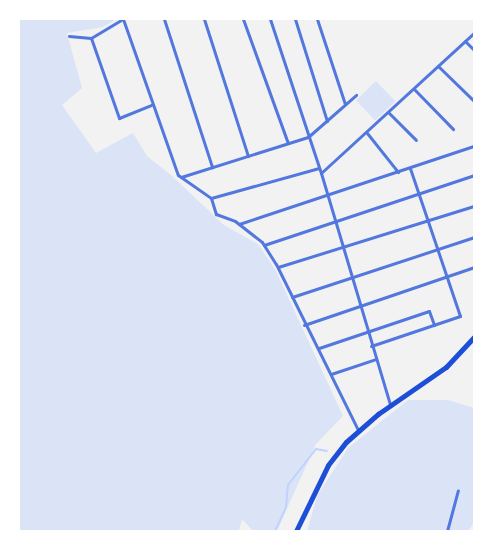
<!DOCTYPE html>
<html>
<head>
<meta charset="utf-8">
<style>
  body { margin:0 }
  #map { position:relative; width:493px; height:550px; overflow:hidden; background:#f2f2f2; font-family:Roboto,sans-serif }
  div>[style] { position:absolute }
  .green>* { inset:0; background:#dbe4f7; transform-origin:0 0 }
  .stream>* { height:2px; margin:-1px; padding:0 1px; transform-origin:1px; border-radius:1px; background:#bfd3fe }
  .minor>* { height:3px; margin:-1.5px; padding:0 1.5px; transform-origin:1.5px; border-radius:1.5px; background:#5277de }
  .primary>* { height:5px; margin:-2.5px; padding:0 2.5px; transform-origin:2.5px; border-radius:2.5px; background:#1d4ed8 }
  span { translate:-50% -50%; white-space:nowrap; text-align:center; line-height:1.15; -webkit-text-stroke:3.5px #fff; paint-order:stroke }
  .frame { position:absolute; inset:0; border:20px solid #fff; pointer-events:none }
</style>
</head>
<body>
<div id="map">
  <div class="green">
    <i style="clip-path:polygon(19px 19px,117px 19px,103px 27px,67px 33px,82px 88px,62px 105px,96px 153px,133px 133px,147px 156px,171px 175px,224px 225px,258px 244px,276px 271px,343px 416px,316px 444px,277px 531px,253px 531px,242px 519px,239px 531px,19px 531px)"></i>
    <i style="left:376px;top:81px;width:28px;height:28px;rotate:46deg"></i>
    <i style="clip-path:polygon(408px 400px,448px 400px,474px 408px,474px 523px,468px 531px,307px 531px,317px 496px,348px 448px)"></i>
  </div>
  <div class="stream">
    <i style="left:275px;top:531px;width:26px;rotate:-65deg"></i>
    <i style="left:286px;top:507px;width:22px;rotate:-85deg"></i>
    <i style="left:288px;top:485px;width:46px;rotate:-52.1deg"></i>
    <i style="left:316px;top:449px;width:11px;rotate:10deg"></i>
  </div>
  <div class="minor">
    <i style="left:123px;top:19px;width:165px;rotate:70.6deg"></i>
    <i style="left:178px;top:175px;width:40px;rotate:34.9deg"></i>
    <i style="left:211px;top:198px;width:17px;rotate:73deg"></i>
    <i style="left:216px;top:214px;width:20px;rotate:20deg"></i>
    <i style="left:235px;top:221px;width:34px;rotate:38deg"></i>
    <i style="left:262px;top:242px;width:26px;rotate:58deg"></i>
    <i style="left:276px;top:264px;width:185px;rotate:63.7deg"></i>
    <i style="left:164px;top:19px;width:156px;rotate:72deg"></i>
    <i style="left:204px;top:19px;width:144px;rotate:72.2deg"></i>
    <i style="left:243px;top:19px;width:132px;rotate:70.1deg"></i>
    <i style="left:270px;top:19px;width:162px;rotate:71.7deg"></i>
    <i style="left:321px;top:173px;width:242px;rotate:73.4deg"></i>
    <i style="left:295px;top:19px;width:107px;rotate:72.6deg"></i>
    <i style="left:317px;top:19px;width:89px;rotate:71.8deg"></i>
    <i style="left:69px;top:36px;width:22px;rotate:5deg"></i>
    <i style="left:91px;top:38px;width:37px;rotate:-31deg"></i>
    <i style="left:91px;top:38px;width:85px;rotate:70.7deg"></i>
    <i style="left:119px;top:118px;width:35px;rotate:-22deg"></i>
    <i style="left:465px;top:41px;width:13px;rotate:45deg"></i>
    <i style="left:438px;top:66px;width:50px;rotate:44.2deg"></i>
    <i style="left:414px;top:89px;width:56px;rotate:45.7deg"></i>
    <i style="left:389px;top:113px;width:38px;rotate:45deg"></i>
    <i style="left:367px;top:133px;width:50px;rotate:51.5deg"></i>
    <i style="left:321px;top:173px;width:207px;rotate:-42.5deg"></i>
    <i style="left:181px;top:177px;width:133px;rotate:-17.5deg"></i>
    <i style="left:308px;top:137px;width:64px;rotate:-41.2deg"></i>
    <i style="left:211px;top:198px;width:112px;rotate:-15.5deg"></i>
    <i style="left:239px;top:224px;width:248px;rotate:-18.4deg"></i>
    <i style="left:264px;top:245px;width:221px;rotate:-18.4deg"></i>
    <i style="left:278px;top:267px;width:205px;rotate:-17.3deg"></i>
    <i style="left:292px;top:297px;width:192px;rotate:-18.2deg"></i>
    <i style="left:304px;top:325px;width:180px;rotate:-18.8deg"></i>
    <i style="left:371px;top:346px;width:94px;rotate:-18.6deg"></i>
    <i style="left:460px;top:316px;width:156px;rotate:-108.7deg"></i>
    <i style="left:319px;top:348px;width:116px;rotate:-18.6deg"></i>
    <i style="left:429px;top:311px;width:15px;rotate:70deg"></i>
    <i style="left:331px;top:374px;width:47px;rotate:-18.4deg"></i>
    <i style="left:447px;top:531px;width:42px;rotate:-75deg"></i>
  </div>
  <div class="primary">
    <i style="left:296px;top:531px;width:73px;rotate:-64.1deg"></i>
    <i style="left:328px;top:465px;width:29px;rotate:-52deg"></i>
    <i style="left:346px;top:442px;width:43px;rotate:-41.2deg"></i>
    <i style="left:378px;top:414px;width:83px;rotate:-34.7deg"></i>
    <i style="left:446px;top:367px;width:41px;rotate:-47deg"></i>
  </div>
  <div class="frame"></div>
</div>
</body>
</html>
